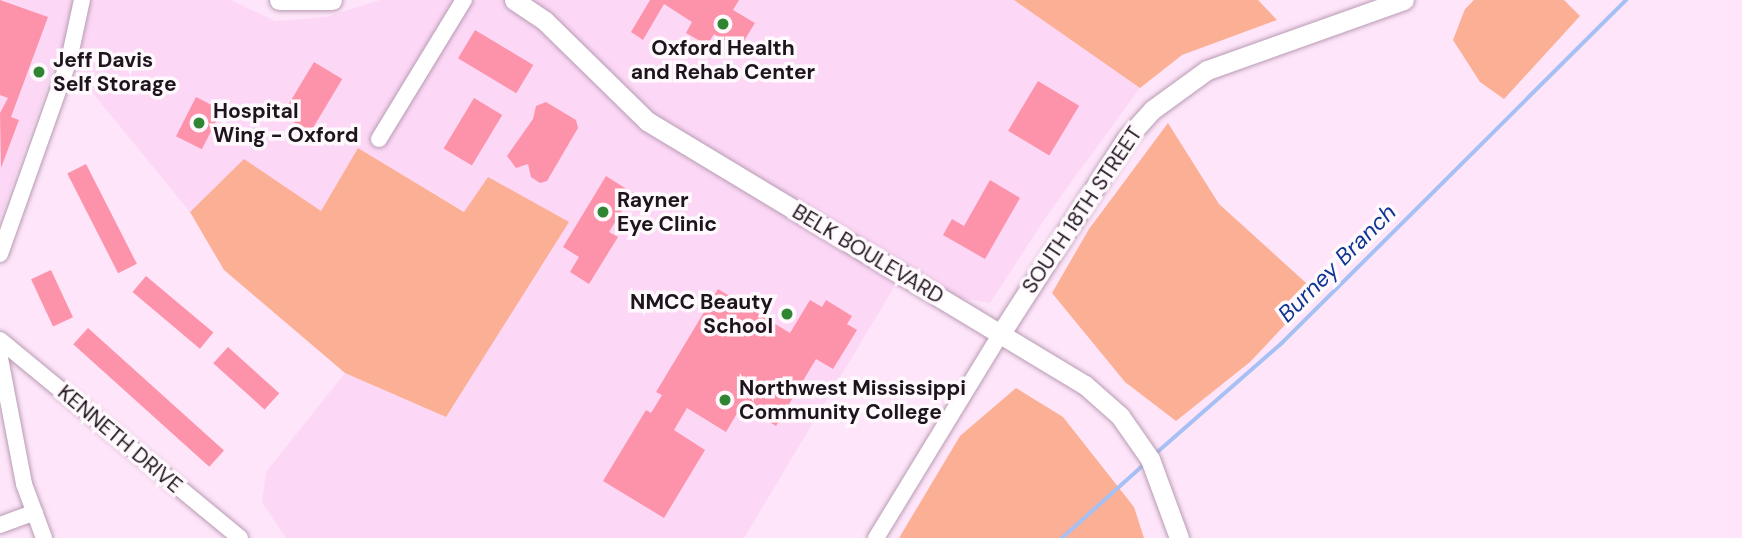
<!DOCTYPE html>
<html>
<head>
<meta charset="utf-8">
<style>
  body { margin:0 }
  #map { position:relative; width:1742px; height:538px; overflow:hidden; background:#fee5f9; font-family:"DM Sans",sans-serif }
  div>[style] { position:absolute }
  .built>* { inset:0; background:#fcd8f6 }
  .green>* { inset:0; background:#fbb095 }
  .stream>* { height:3.5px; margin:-1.75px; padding:0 1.75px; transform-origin:1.75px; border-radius:1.75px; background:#a6c0f3 }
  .building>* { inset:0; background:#fd93ab; transform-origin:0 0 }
  .roads { filter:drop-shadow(0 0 2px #b89bb3) drop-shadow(0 0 2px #b89bb3) }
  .minor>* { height:16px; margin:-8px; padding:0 8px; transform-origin:8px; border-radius:8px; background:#fff }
  .tertiary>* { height:19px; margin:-9.5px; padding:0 9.5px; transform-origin:9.5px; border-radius:9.5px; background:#fff }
  .dots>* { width:19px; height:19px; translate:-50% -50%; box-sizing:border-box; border:4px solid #fff9fe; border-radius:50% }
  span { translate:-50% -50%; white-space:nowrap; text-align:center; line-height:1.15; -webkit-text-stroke:7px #fff9fe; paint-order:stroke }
  .poi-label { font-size:21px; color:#1e141c; font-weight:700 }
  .left { translate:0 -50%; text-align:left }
  .right { translate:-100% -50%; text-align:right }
  .street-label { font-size:21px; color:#1e141c }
  .water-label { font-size:23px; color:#0d3693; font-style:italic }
</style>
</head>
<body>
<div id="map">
  <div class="built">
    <i style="clip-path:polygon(0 0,231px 0,275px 21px,326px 17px,380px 0,1014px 0,1140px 88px,1048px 214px,990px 303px,894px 287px,744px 538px,286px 538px,262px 502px,266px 472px,345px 373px,446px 417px,488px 177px,465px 212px,358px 148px,321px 211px,244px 160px,190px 212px,59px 52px,0 218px)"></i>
  </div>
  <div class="green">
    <i style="clip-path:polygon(1014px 0,1258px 0,1277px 20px,1182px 55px,1140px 88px)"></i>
    <i style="clip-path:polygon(1474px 0,1564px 0,1580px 16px,1504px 99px,1480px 82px,1453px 40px,1465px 9px)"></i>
    <i style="clip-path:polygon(1168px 123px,1219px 204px,1316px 292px,1250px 362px,1176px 421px,1125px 382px,1052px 293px,1089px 229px)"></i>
    <i style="clip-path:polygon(358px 148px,464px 212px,488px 177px,569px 222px,446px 417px,345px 373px,224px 270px,190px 212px,244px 159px,321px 211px)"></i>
    <i style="clip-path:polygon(1016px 388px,1063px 417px,1134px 507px,1144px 538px,899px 538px,960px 436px)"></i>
  </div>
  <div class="stream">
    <i style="left:1154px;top:455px;width:170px;rotate:-41.2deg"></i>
    <i style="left:1282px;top:343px;width:486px;rotate:-44.9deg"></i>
    <i style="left:1062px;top:538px;width:113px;rotate:-41.8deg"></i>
  </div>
  <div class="building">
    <i style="clip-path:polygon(0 0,48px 17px,11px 117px,19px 120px,1px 168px,0 113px,8px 98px,0 95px)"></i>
    <i style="clip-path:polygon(650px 0,739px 0,733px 10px,755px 23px,739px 49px,714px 34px,707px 45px,686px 33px,692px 22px,664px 4px,643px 40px,631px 32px)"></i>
    <i style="left:475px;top:30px;width:68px;height:33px;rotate:31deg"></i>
    <i style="left:314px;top:62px;width:33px;height:62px;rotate:31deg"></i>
    <i style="left:1038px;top:81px;width:48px;height:58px;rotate:31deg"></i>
    <i style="left:196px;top:97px;width:29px;height:44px;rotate:27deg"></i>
    <i style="left:474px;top:98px;width:33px;height:59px;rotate:31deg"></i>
    <i style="clip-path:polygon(546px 102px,576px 120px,578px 128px,547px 181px,540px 183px,531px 177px,528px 164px,516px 168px,507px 156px,533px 119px,536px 106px)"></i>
    <i style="left:86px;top:164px;width:112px;height:21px;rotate:63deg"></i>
    <i style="clip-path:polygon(606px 176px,633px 193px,609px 232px,618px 237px,589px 284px,570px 272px,579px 257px,563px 247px)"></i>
    <i style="clip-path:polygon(990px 180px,1020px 198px,985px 259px,943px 235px,952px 219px,964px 226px)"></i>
    <i style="left:51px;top:270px;width:52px;height:22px;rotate:65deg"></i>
    <i style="left:146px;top:276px;width:88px;height:21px;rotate:40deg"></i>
    <i style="clip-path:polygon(718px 289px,790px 333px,810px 300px,822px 307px,826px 300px,852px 316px,847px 324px,857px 330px,833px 369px,816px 359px,776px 426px,742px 405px,726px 432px,687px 408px,674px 430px,705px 450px,664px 518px,603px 481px,646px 410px,651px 413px,662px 395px,656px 392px)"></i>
    <i style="left:88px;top:328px;width:183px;height:22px;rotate:42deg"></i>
    <i style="left:228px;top:347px;width:69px;height:22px;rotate:42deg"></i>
  </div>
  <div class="roads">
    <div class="minor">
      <i style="left:379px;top:139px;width:163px;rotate:-58.6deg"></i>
      <i style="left:0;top:254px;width:206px;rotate:-70.4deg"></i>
      <i style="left:69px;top:60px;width:61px;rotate:-77.8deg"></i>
      <i style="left:0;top:340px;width:311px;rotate:39.5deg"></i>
      <i style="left:0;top:358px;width:128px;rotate:79.2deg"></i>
      <i style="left:24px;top:484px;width:58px;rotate:69.7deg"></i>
      <i style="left:0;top:525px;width:37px;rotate:-20deg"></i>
      <i style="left:876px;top:538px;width:240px;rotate:-58.6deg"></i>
    </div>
    <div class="tertiary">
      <i style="left:279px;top:0;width:53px"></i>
      <i style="left:514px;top:0;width:37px;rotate:34deg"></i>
      <i style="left:545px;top:21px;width:143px;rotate:44.4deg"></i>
      <i style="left:647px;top:121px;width:511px;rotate:31.08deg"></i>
      <i style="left:1085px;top:385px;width:47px;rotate:41.5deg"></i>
      <i style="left:1120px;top:416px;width:52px;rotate:55.1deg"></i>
      <i style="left:1150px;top:459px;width:84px;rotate:69.8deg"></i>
      <i style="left:1001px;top:333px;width:231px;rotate:-57.2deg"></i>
      <i style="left:1126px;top:139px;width:39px;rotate:-48deg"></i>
      <i style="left:1152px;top:110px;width:68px;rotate:-36deg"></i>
      <i style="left:1207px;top:70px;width:209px;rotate:-19.6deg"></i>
    </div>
  </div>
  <div class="dots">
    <i style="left:723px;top:24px;background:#308532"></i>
    <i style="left:39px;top:72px;background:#308532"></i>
    <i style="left:199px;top:123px;background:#308532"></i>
    <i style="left:603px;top:212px;background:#308532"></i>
    <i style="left:787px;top:314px;background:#308532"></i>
    <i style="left:725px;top:400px;background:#308532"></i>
  </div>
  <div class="poi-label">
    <span style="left:723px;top:60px">Oxford Health<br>and Rehab Center</span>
    <span class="left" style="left:53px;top:72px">Jeff Davis<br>Self Storage</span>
    <span class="left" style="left:213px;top:123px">Hospital<br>Wing - Oxford</span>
    <span class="left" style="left:617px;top:212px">Rayner<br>Eye Clinic</span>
    <span class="right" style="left:773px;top:314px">NMCC Beauty<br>School</span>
    <span class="left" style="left:739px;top:400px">Northwest Mississippi<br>Community College</span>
  </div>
  <div class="street-label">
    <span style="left:1082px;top:210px;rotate:-56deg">SOUTH 18TH STREET</span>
    <span style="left:868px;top:254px;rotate:31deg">BELK BOULEVARD</span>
    <span style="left:120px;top:439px;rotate:40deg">KENNETH DRIVE</span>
  </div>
  <div class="water-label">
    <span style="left:1337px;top:263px;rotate:-45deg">Burney Branch</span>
  </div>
</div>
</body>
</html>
